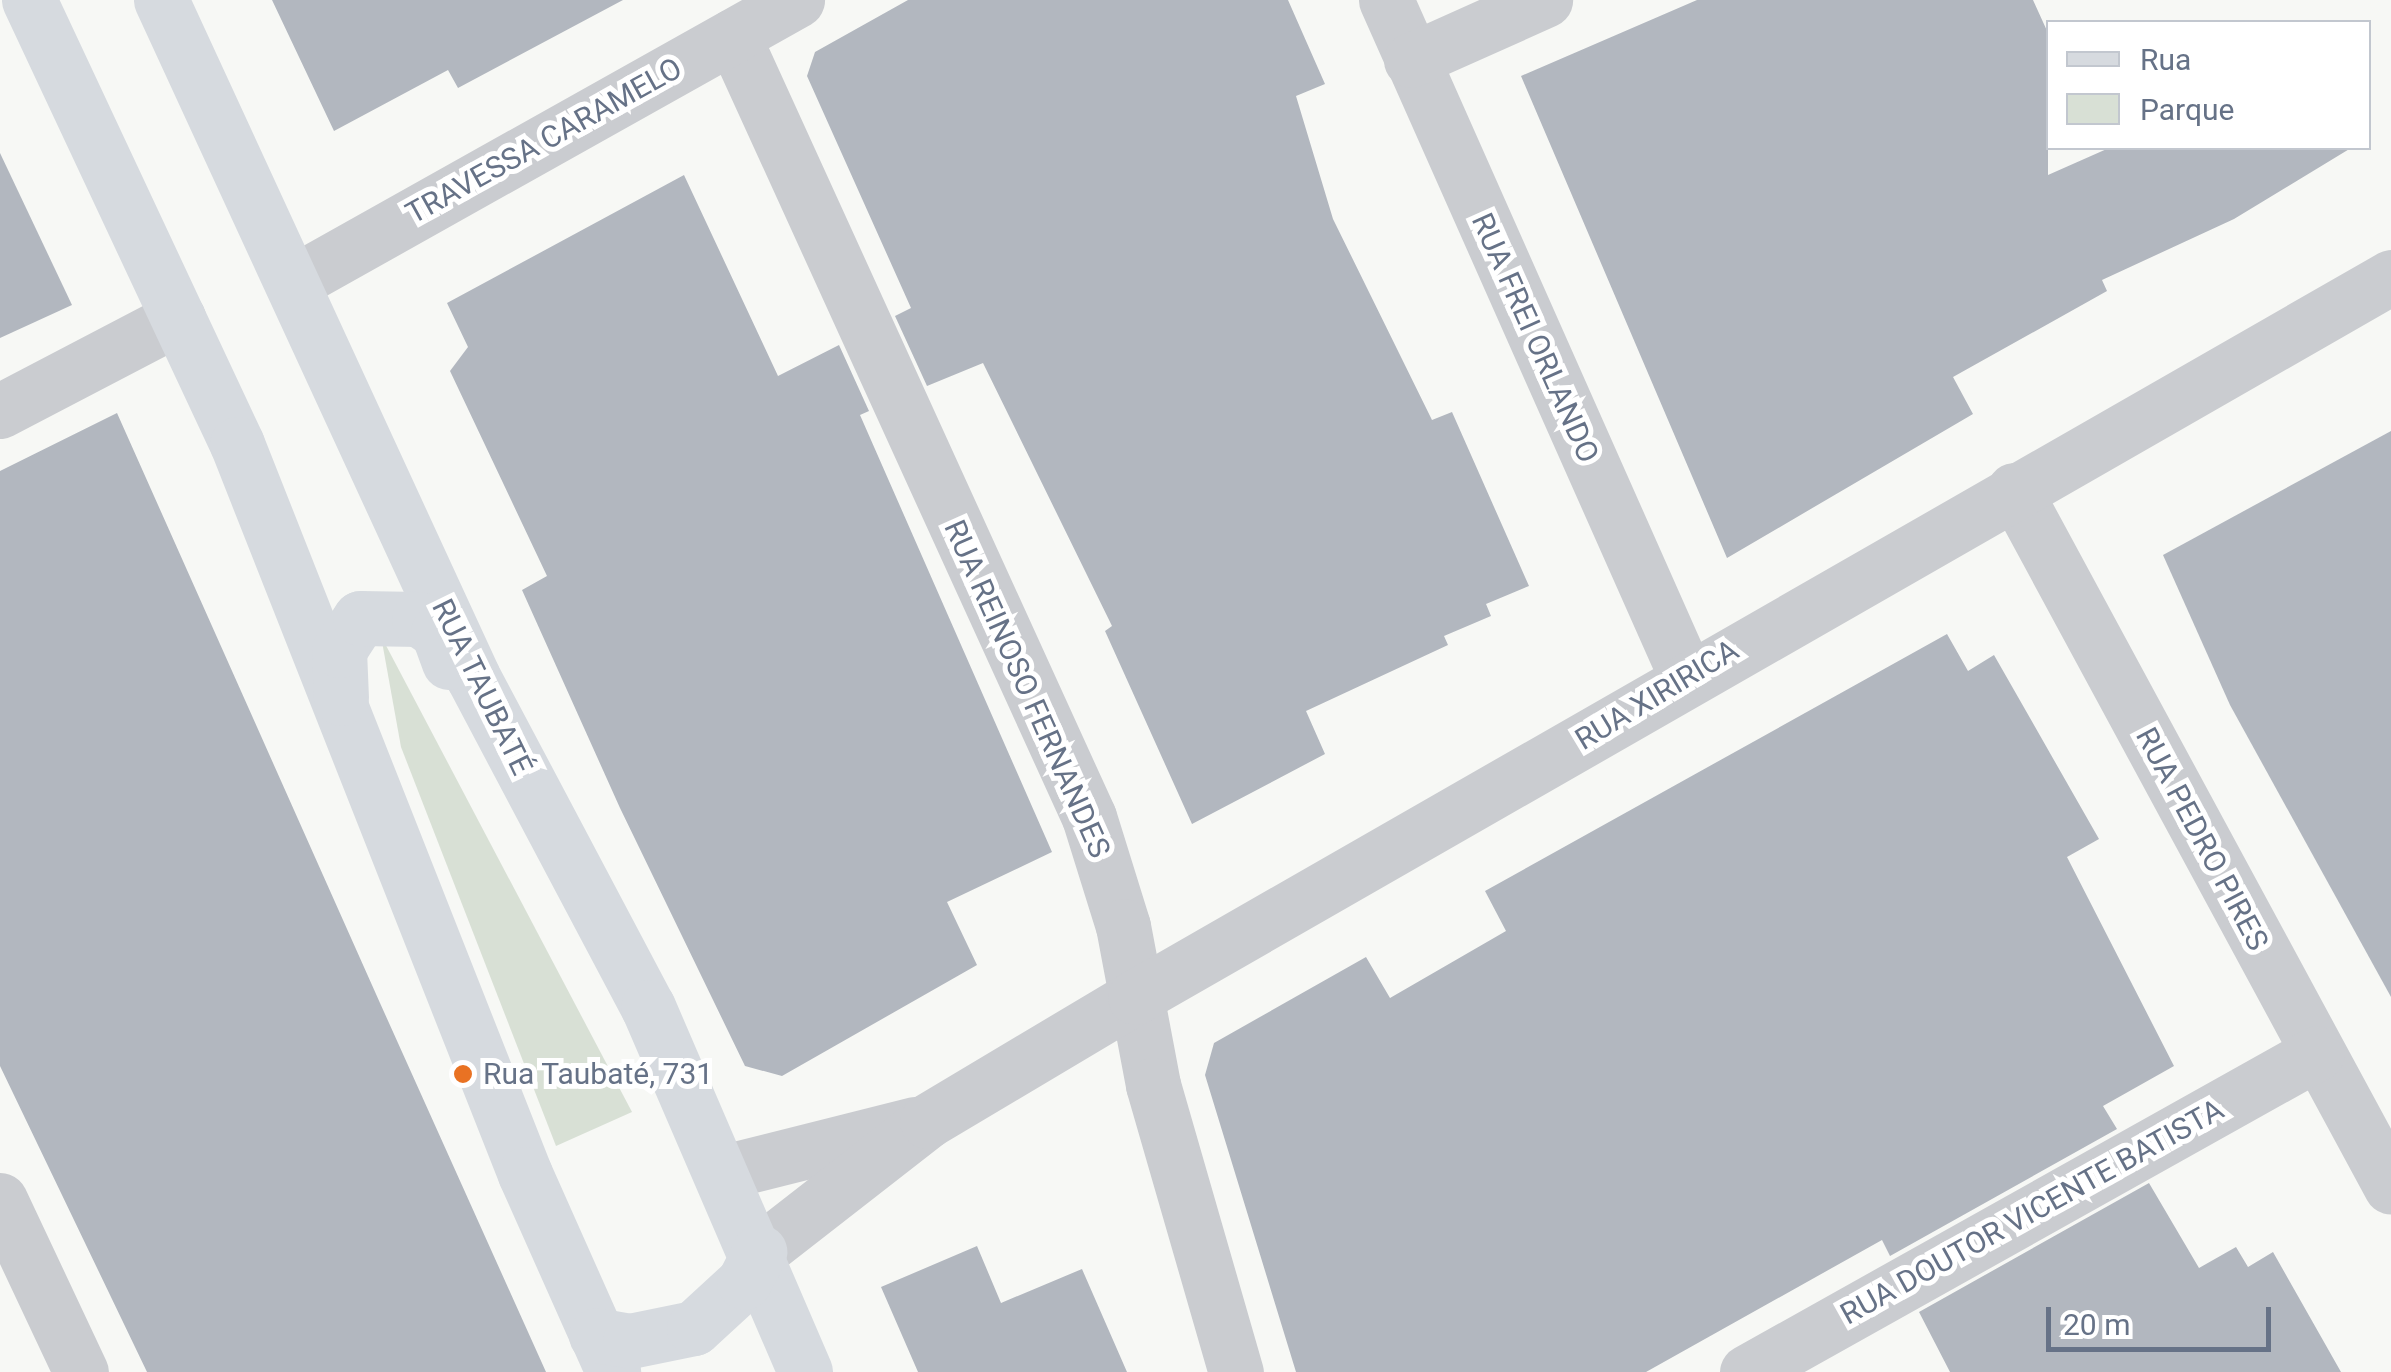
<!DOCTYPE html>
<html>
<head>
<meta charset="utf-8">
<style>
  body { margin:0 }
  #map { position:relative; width:2391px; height:1372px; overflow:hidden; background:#f7f8f5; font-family:Roboto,sans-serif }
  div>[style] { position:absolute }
  .green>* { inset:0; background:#d8e0d5 }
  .building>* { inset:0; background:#b2b7bf }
  .minor>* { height:55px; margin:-27.5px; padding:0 27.5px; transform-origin:27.5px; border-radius:27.5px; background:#caccd0 }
  .tertiary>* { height:55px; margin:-27.5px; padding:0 27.5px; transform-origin:27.5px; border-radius:27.5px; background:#caccd0 }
  .secondary>* { height:55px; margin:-27.5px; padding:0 27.5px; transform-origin:27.5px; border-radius:27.5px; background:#d6dadf }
  .dots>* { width:28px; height:28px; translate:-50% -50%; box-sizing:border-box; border:5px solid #fff; border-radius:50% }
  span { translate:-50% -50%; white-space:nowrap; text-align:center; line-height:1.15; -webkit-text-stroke:10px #fff; paint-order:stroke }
  .street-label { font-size:30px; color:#667287 }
  .poi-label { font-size:30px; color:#667287 }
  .left { translate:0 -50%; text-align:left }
  .legend { position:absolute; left:2046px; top:20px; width:325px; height:130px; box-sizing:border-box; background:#fff; border:2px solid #c2c7cf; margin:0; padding:12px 18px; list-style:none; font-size:30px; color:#667287 }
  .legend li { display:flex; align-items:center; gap:20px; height:50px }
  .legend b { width:50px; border:2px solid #c2c7cf }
  .scale { position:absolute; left:2046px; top:1307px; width:225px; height:45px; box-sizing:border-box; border:5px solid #667287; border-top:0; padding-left:12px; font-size:30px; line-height:35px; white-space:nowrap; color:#667287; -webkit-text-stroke:8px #fff; paint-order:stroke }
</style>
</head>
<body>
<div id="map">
  <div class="green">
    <i style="clip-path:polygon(381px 636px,632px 1112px,556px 1146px,401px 747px)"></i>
  </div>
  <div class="building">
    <i style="clip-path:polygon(272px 0,623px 0,458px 88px,448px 70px,334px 131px)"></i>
    <i style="clip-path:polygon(908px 0,1288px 0,1325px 84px,1296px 96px,1333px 219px,1432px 420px,1452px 412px,1529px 586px,1486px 604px,1491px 616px,1444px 636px,1448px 645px,1306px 711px,1325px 754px,1192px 824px,1105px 631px,1112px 626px,983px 363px,927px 386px,895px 316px,911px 308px,807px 76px,815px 52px)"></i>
    <i style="clip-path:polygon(1697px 0,2033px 0,2048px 33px,2048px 175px,2109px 148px,2351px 148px,2234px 219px,2102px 280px,2107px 291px,1953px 377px,1973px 414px,1727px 558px,1521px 76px)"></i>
    <i style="clip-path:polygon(0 153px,72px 305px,0 338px)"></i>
    <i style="clip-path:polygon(684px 175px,778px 376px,839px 345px,869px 411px,860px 415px,1052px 852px,947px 902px,977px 965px,782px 1076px,745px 1066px,620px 808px,522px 590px,547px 576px,450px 371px,468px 347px,447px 303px)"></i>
    <i style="clip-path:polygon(117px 413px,380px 1003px,546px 1372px,147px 1372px,0 1066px,0 471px)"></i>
    <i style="clip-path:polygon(2391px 431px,2391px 997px,2230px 705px,2163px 555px)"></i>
    <i style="clip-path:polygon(1947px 634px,1968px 671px,1994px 655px,2099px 839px,2067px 857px,2174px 1066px,2103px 1106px,2117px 1129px,1890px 1256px,1882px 1240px,1646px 1372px,1296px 1372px,1205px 1075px,1214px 1043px,1366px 957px,1390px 998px,1506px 931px,1485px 891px)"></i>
    <i style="clip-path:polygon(2149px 1183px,2199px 1268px,2236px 1247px,2248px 1267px,2273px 1252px,2341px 1372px,1950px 1372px,1919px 1312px)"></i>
    <i style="clip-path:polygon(977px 1246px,1001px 1303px,1082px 1269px,1127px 1372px,918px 1372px,881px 1287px)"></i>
  </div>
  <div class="minor">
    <i style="left:1386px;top:0;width:740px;rotate:66.07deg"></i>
    <i style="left:733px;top:36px;width:858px;rotate:65.5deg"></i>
    <i style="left:1089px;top:817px;width:114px;rotate:72.7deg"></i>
    <i style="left:1123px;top:926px;width:162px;rotate:79.3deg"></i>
    <i style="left:1153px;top:1085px;width:299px;rotate:73.9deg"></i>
    <i style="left:1411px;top:60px;width:147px;rotate:-24.1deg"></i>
    <i style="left:292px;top:283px;width:579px;rotate:-29.27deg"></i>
    <i style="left:0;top:411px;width:201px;rotate:-27.6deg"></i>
    <i style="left:2014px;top:490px;width:792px;rotate:61.59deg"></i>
    <i style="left:0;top:1200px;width:190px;rotate:64.8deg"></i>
    <i style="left:1747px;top:1372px;width:653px;rotate:-29.23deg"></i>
  </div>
  <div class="tertiary">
    <i style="left:724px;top:1172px;width:197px;rotate:-14.1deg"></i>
    <i style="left:759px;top:1252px;width:213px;rotate:-37.9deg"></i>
    <i style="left:927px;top:1121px;width:242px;rotate:-30.8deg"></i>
    <i style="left:1135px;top:997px;width:1448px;rotate:-29.82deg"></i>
  </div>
  <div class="secondary">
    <i style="left:29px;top:0;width:490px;rotate:64.9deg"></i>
    <i style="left:237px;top:444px;width:785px;rotate:68.47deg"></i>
    <i style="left:525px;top:1174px;width:217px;rotate:66deg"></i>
    <i style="left:161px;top:0;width:745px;rotate:65.26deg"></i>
    <i style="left:473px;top:677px;width:374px;rotate:62.1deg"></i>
    <i style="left:648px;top:1007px;width:397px;rotate:66.7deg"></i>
    <i style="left:341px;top:698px;width:48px;rotate:-92.4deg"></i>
    <i style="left:339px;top:650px;width:38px;rotate:-57deg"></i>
    <i style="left:360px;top:618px;width:59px;rotate:1deg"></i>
    <i style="left:419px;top:619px;width:23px;rotate:34deg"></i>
    <i style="left:438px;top:632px;width:32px;rotate:70deg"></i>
    <i style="left:596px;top:1335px;width:35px;rotate:10deg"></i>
    <i style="left:630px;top:1341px;width:65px;rotate:-11.5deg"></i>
    <i style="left:694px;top:1328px;width:68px;rotate:-42.6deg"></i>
    <i style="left:744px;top:1282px;width:34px;rotate:-63deg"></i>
  </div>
  <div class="dots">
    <i style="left:463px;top:1074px;background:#e97223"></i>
  </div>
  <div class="street-label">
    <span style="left:544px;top:141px;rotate:-29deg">TRAVESSA CARAMELO</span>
    <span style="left:1535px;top:338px;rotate:66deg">RUA FREI ORLANDO</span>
    <span style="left:482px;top:687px;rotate:64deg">RUA TAUBATÉ</span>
    <span style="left:1027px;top:689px;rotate:66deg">RUA REINOSO FERNANDES</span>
    <span style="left:1657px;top:695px;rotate:-31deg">RUA XIRIRICA</span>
    <span style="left:2202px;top:839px;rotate:62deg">RUA PEDRO PIRES</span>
    <span style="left:2032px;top:1212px;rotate:-29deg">RUA DOUTOR VICENTE BATISTA</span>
  </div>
  <div class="poi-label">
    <span class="left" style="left:483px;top:1074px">Rua Taubaté, 731</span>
  </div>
  <ul class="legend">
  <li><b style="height:12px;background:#d6dadf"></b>Rua</li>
  <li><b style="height:28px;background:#d8e0d5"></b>Parque</li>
  </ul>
  <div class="scale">20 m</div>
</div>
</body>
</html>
